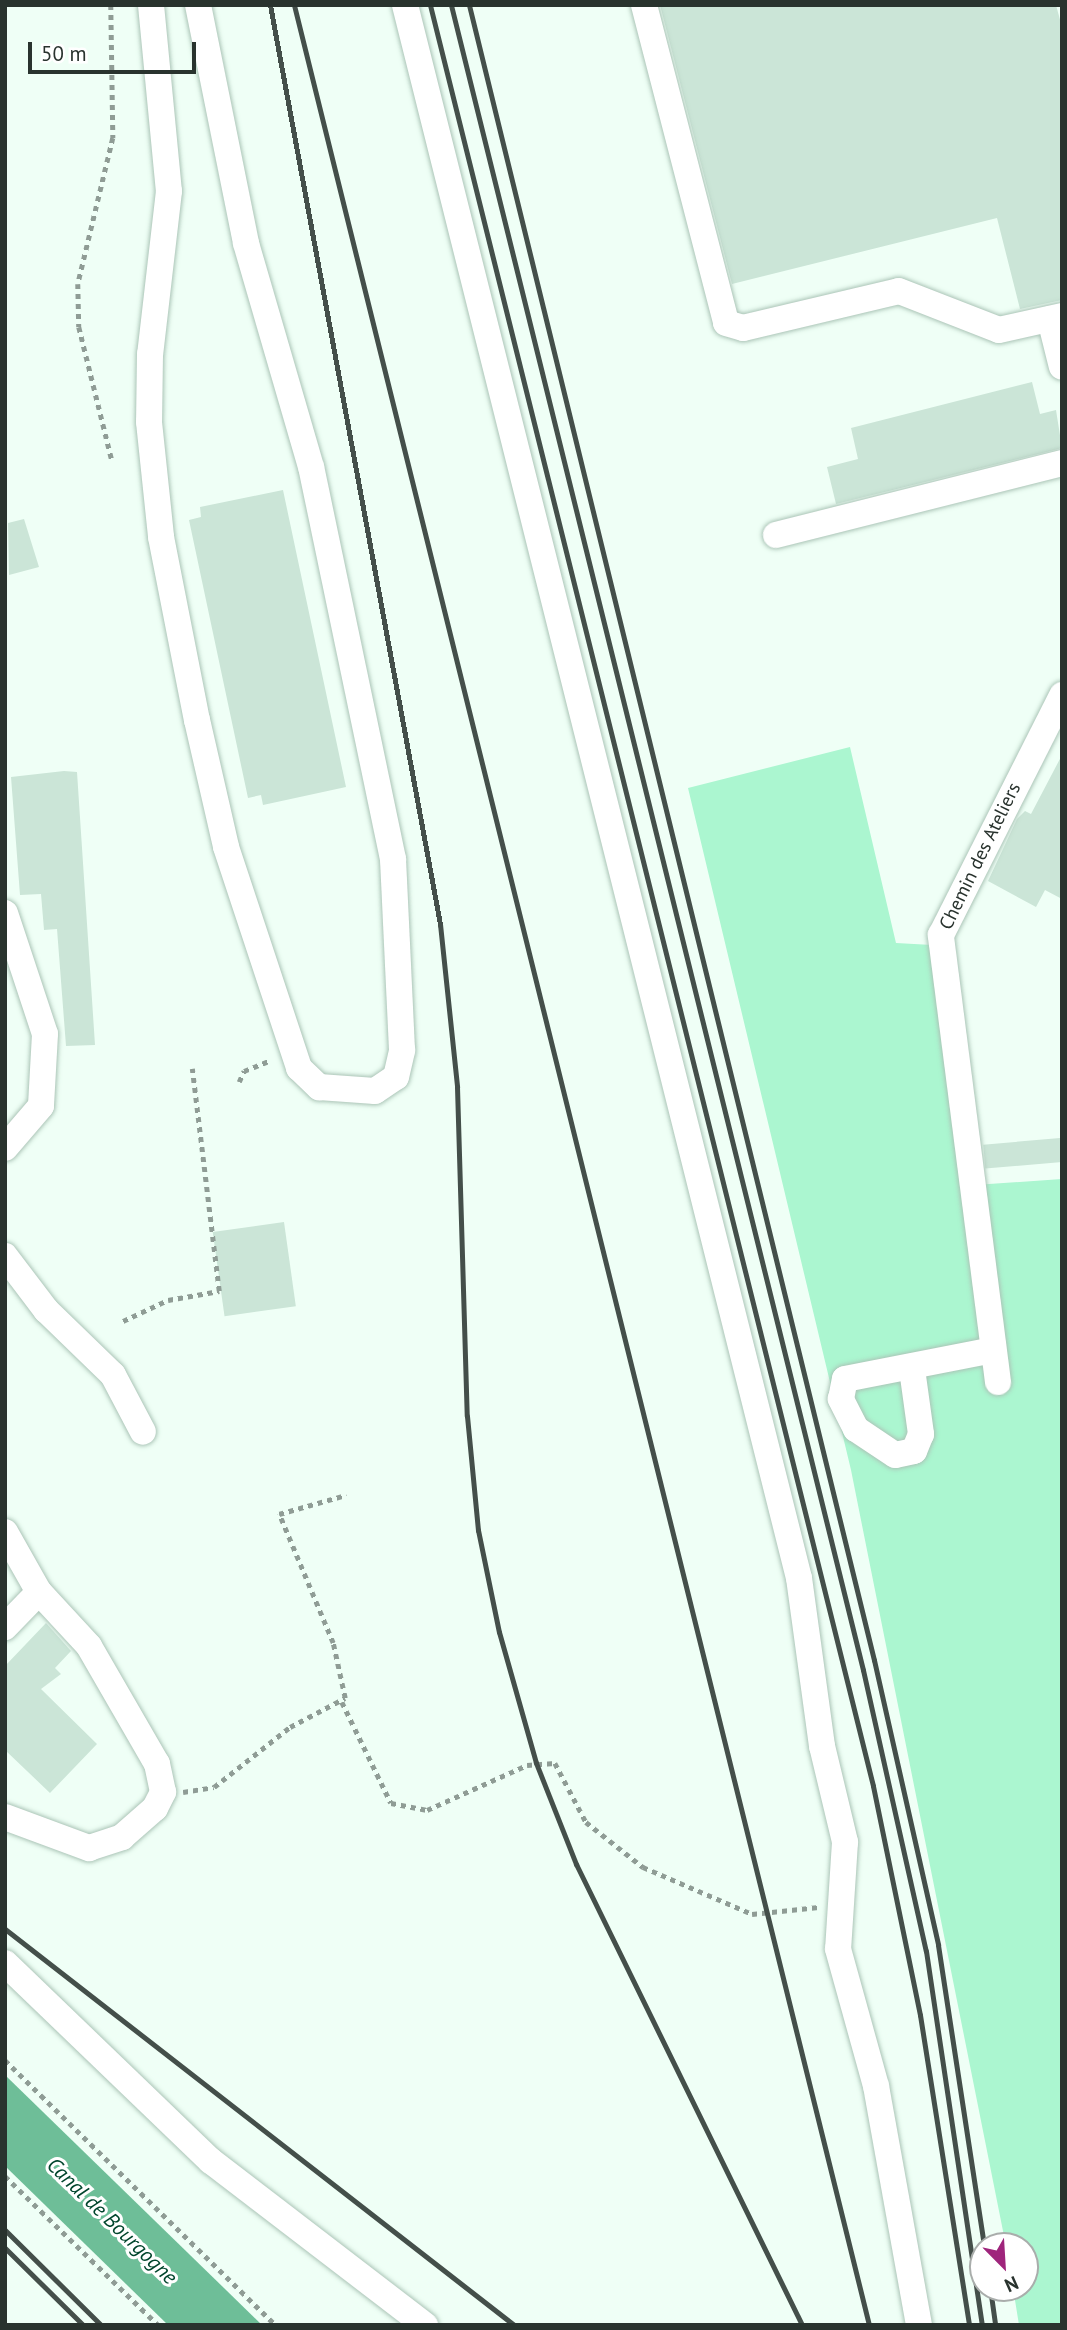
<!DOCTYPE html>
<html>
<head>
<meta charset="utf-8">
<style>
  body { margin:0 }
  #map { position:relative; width:1067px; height:2330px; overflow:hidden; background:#effff6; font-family:"PT Sans",sans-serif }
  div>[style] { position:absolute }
  .green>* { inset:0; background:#abf6d0 }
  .water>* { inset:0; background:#6ebe98 }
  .building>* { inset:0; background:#cbe5d7; transform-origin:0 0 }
  .path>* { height:4.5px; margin-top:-2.25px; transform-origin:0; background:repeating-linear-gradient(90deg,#8f9c95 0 5px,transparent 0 10px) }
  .roads { filter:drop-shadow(0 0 2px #abc5b7) drop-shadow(0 0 2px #abc5b7) }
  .minor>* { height:26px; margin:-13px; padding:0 13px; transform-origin:13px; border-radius:13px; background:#fff }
  .rail>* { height:5px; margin:-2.5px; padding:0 2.5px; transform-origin:2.5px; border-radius:2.5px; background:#444f4a }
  span { translate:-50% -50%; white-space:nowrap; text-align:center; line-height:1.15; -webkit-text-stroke:6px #fff; paint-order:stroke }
  .street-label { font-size:19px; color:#29332e }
  .water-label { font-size:21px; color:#00452c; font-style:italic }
  .frame { position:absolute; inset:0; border:7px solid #29332e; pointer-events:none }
  .north { position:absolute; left:969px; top:2232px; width:70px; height:70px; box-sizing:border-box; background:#fff; border:2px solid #a9adab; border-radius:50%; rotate:156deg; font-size:19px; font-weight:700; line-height:28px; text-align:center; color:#29332e }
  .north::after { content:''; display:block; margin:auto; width:24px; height:32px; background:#9f257c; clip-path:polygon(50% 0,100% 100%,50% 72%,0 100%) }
  .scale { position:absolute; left:28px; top:42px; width:168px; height:32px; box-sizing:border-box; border:4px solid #29332e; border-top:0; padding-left:9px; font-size:21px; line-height:24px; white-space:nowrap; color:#29332e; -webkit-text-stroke:5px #fff; paint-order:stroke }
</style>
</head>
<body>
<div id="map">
  <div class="green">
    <i style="clip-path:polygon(850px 747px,896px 943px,932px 945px,960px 1186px,1062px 1179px,1062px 2325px,1019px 2325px,1013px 2288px,1025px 2288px,1025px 2246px,1006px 2246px,851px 1470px,688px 788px)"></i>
  </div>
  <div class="water">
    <i style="clip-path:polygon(5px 2075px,262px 2325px,168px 2325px,5px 2166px)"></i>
  </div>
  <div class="building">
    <i style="clip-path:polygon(660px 5px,1056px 5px,1062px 27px,1062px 300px,1020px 309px,997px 218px,732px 284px)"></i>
    <i style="clip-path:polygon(1032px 382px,1040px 414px,1056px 410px,1062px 448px,836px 504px,827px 467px,858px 459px,851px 428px)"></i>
    <i style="clip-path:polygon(283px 490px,346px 787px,263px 805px,261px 795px,248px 798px,189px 520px,201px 517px,200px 507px)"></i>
    <i style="clip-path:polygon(24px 519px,39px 567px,9px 575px,8px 523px)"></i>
    <i style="clip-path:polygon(1062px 755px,1062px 899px,1045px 890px,1036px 907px,988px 881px,1017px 819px,1025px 811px,1031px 814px)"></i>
    <i style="clip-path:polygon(64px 771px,77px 772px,95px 1045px,66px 1046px,57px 929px,44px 930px,41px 894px,20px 895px,11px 777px)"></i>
    <i style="left:1060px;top:1138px;width:24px;height:77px;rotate:85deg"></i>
    <i style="left:284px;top:1222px;width:85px;height:72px;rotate:82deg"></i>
    <i style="clip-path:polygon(46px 1623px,71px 1651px,55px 1668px,61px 1674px,41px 1689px,97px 1744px,50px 1793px,5px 1750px,5px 1666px)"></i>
  </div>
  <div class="path">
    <i style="left:111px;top:5px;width:133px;rotate:89.1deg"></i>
    <i style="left:113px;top:138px;width:150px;rotate:103.5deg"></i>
    <i style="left:78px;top:284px;width:43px;rotate:88.7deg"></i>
    <i style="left:79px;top:327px;width:137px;rotate:76.1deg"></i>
    <i style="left:239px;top:1082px;width:12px;rotate:-66deg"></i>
    <i style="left:244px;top:1071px;width:29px;rotate:-22deg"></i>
    <i style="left:123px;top:1321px;width:50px;rotate:-25deg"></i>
    <i style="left:168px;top:1300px;width:52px;rotate:-10deg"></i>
    <i style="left:219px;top:1291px;width:224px;rotate:-96.9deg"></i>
    <i style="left:342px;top:1702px;width:112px;rotate:64.1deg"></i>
    <i style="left:391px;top:1803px;width:37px;rotate:11deg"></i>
    <i style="left:427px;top:1810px;width:110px;rotate:-24.2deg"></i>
    <i style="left:527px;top:1765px;width:28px;rotate:-4deg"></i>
    <i style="left:555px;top:1763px;width:67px;rotate:62.3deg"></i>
    <i style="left:586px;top:1822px;width:73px;rotate:38.3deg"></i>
    <i style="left:643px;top:1867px;width:119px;rotate:23.3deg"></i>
    <i style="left:752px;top:1914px;width:67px;rotate:-6deg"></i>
    <i style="left:183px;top:1792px;width:31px;rotate:-9deg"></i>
    <i style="left:214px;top:1787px;width:97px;rotate:-38.3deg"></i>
    <i style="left:290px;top:1727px;width:62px;rotate:-27.8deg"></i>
    <i style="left:345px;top:1698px;width:56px;rotate:-102.3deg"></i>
    <i style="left:333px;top:1643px;width:140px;rotate:-112.7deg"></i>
    <i style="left:279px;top:1514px;width:70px;rotate:-15.8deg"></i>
    <i style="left:5px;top:2060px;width:379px;rotate:44.4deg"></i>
    <i style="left:5px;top:2176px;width:214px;rotate:44.2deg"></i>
  </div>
  <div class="roads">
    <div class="minor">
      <i style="left:151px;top:5px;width:187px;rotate:84.5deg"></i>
      <i style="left:169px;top:191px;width:164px;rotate:96.6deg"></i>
      <i style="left:150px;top:354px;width:68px;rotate:90.8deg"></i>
      <i style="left:149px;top:422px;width:116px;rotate:84deg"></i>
      <i style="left:161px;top:537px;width:187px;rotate:78.9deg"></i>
      <i style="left:197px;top:720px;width:130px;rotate:77.1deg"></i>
      <i style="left:226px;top:847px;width:233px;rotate:71.7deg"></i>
      <i style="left:299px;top:1068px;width:28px;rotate:44deg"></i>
      <i style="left:319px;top:1087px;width:56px;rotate:4.1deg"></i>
      <i style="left:375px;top:1091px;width:25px;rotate:-34deg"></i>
      <i style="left:396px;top:1077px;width:28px;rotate:-77deg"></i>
      <i style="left:402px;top:1050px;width:191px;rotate:-92.7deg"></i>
      <i style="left:393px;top:859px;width:400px;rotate:-101.8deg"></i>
      <i style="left:311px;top:467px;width:233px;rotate:-106.2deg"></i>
      <i style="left:246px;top:243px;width:243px;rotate:-101.4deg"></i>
      <i style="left:405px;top:5px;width:1622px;rotate:75.94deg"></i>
      <i style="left:799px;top:1578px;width:170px;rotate:82.2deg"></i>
      <i style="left:822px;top:1746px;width:99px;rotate:76.5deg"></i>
      <i style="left:845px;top:1842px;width:107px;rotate:93.7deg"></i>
      <i style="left:838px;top:1949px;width:142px;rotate:74.5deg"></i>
      <i style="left:876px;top:2086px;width:243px;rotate:79.8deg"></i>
      <i style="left:644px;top:5px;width:328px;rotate:75.5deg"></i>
      <i style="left:726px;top:323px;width:18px;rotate:16deg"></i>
      <i style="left:743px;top:328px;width:160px;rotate:-13.3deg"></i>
      <i style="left:899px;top:291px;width:107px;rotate:21.3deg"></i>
      <i style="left:999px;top:330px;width:65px;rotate:-12.5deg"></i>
      <i style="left:1050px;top:319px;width:49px;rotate:76deg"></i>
      <i style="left:776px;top:535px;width:295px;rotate:-14.1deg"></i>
      <i style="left:5px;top:913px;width:127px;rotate:71.7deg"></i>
      <i style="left:45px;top:1034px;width:72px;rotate:93.2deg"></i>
      <i style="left:41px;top:1106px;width:55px;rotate:130.6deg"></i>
      <i style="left:5px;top:1256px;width:68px;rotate:52.8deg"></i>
      <i style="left:46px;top:1310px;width:93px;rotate:44.1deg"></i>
      <i style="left:113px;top:1375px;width:64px;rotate:62.2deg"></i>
      <i style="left:912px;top:1369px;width:66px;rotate:82.1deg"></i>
      <i style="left:921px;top:1434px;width:18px;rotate:112deg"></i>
      <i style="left:914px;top:1451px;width:19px;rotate:168deg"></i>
      <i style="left:895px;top:1455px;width:47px;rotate:-146.3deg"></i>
      <i style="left:856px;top:1429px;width:34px;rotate:-117deg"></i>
      <i style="left:841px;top:1399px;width:20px;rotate:-79deg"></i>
      <i style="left:845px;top:1379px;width:151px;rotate:-11.1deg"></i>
      <i style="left:998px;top:1382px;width:451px;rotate:-97.3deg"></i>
      <i style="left:941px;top:935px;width:269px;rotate:-63.2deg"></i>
      <i style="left:5px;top:1532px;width:69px;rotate:60.5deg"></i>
      <i style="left:39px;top:1592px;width:49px;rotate:134.2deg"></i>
      <i style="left:5px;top:1817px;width:90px;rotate:20.3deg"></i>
      <i style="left:89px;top:1848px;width:35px;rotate:-18deg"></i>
      <i style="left:122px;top:1837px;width:44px;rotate:-41.3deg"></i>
      <i style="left:155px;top:1808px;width:18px;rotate:-63deg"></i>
      <i style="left:163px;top:1792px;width:29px;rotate:-102deg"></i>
      <i style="left:157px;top:1764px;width:136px;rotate:-120deg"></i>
      <i style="left:89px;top:1646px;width:74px;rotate:-132.8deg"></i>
      <i style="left:5px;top:1963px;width:286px;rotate:43.9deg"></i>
      <i style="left:211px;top:2161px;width:270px;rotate:37.5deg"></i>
    </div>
  </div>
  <div class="rail">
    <i style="left:270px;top:5px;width:935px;rotate:79.52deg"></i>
    <i style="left:440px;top:924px;width:164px;rotate:84deg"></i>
    <i style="left:457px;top:1087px;width:329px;rotate:88.3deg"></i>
    <i style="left:467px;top:1416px;width:115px;rotate:84.5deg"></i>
    <i style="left:478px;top:1530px;width:104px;rotate:78.4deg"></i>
    <i style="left:499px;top:1632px;width:136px;rotate:74.2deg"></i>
    <i style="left:536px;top:1763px;width:109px;rotate:68.4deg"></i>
    <i style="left:576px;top:1864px;width:513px;rotate:63.88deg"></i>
    <i style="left:294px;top:5px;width:2390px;rotate:76.08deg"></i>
    <i style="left:430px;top:5px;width:1835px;rotate:76.03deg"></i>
    <i style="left:873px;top:1786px;width:234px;rotate:78.4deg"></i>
    <i style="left:920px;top:2015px;width:314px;rotate:81deg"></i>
    <i style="left:451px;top:5px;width:1715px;rotate:76.1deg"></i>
    <i style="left:863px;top:1670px;width:288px;rotate:77.4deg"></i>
    <i style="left:926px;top:1951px;width:378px;rotate:81.5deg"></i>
    <i style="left:469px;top:5px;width:1704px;rotate:76.25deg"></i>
    <i style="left:874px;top:1660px;width:292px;rotate:77.3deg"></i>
    <i style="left:938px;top:1945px;width:304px;rotate:81.3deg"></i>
    <i style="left:5px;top:1929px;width:645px;rotate:37.88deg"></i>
    <i style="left:5px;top:2230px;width:135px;rotate:44.7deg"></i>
    <i style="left:5px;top:2248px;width:110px;rotate:44.6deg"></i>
    <i style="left:990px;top:2288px;width:37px;rotate:82deg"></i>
  </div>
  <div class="street-label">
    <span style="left:980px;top:856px;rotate:-64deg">Chemin des Ateliers</span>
  </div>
  <div class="water-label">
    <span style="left:112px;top:2221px;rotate:44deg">Canal de Bourgogne</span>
  </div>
  <div class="frame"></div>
  <div class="north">N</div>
  <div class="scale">50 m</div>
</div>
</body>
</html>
